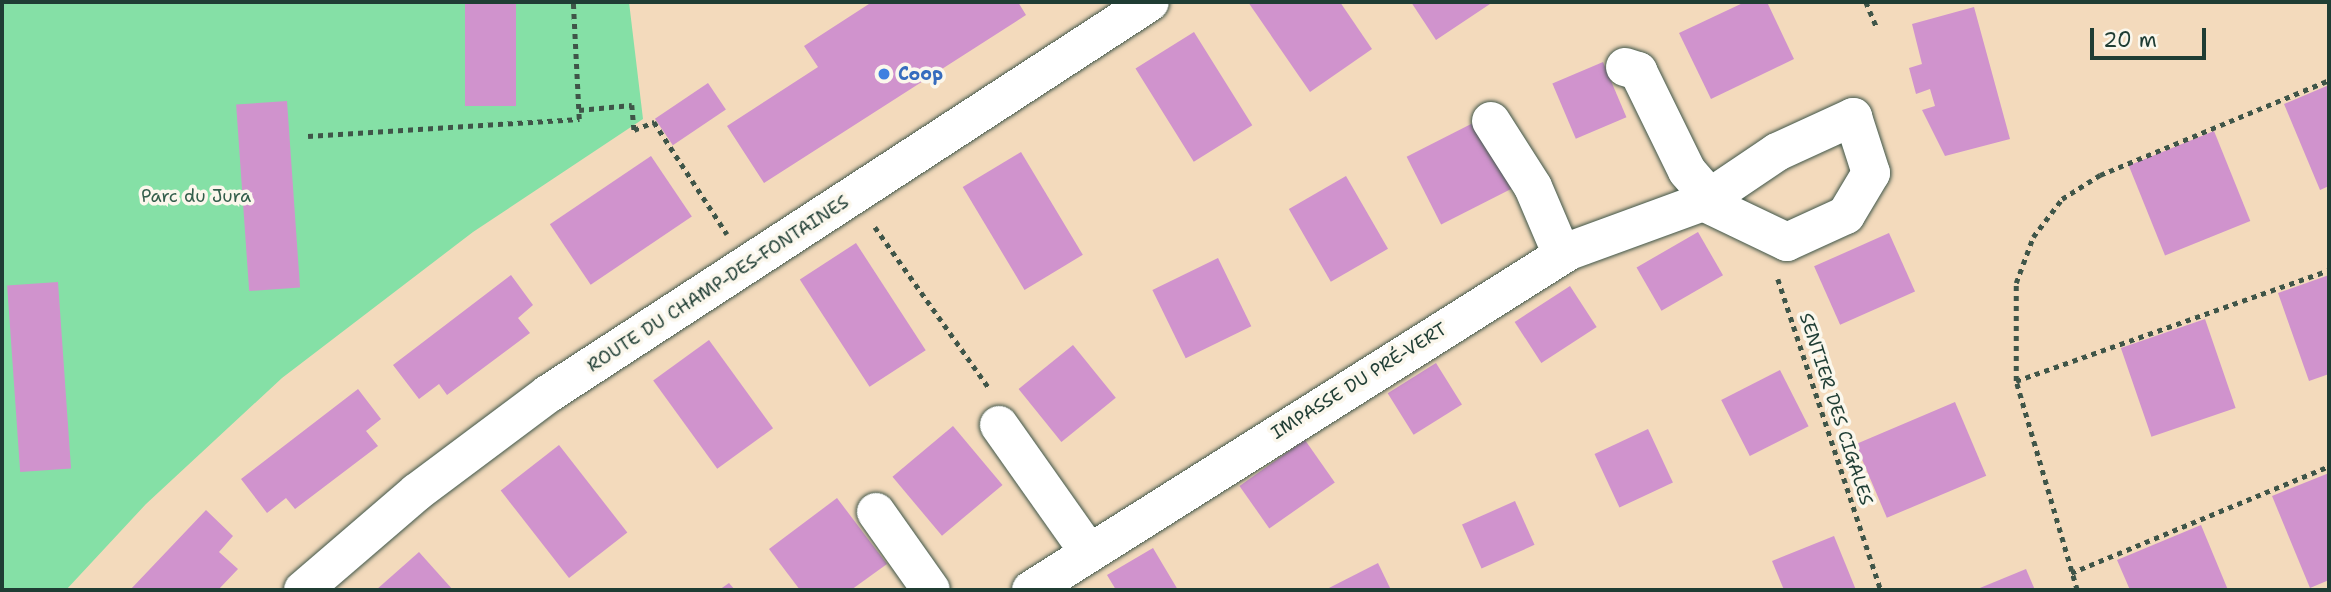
<!DOCTYPE html>
<html>
<head>
<meta charset="utf-8">
<style>
  body { margin:0 }
  #map { position:relative; width:2331px; height:592px; overflow:hidden; background:#f3dabc; font-family:"Shantell Sans",sans-serif }
  div>[style] { position:absolute }
  .green>* { inset:0; background:#85e0a6 }
  .building>* { inset:0; background:#d093cd; transform-origin:0 0 }
  .path>* { height:4.5px; margin-top:-2.25px; transform-origin:0; background:repeating-linear-gradient(90deg,#3f5548 0 5px,transparent 0 10px) }
  .roads { filter:drop-shadow(0 0 2px #3f5548) drop-shadow(0 0 2px #3f5548) }
  .minor>* { height:38px; margin:-19px; padding:0 19px; transform-origin:19px; border-radius:19px; background:#fff }
  .dots>* { width:19px; height:19px; translate:-50% -50%; box-sizing:border-box; border:4px solid #fbf7ec; border-radius:50% }
  span { translate:-50% -50%; white-space:nowrap; text-align:center; line-height:1.15; -webkit-text-stroke:7px #fbf7ec; paint-order:stroke }
  .shop-label { font-size:18px; color:#366cbe; font-weight:700 }
  .left { translate:0 -50%; text-align:left }
  .park-label { font-size:18px; color:#335e4b }
  .street-label { font-size:18px; color:#1f3d34 }
  .frame { position:absolute; inset:0; border:4px solid #1f3d34; pointer-events:none }
  .scale { position:absolute; left:2090px; top:28px; width:116px; height:32px; box-sizing:border-box; border:4px solid #1f3d34; border-top:0; padding-left:9px; font-size:21px; line-height:24px; white-space:nowrap; color:#1f3d34; -webkit-text-stroke:5px #fbf7ec; paint-order:stroke }
</style>
</head>
<body>
<div id="map">
  <div class="green">
    <i style="clip-path:polygon(2px 2px,629px 2px,643px 119px,473px 232px,282px 378px,146px 504px,66px 590px,2px 590px)"></i>
  </div>
  <div class="building">
    <i style="left:465px;top:2px;width:51px;height:104px"></i>
    <i style="clip-path:polygon(872px 2px,1018px 2px,1026px 15px,764px 183px,727px 126px,818px 67px,804px 46px)"></i>
    <i style="clip-path:polygon(1248px 2px,1340px 2px,1372px 49px,1310px 92px)"></i>
    <i style="clip-path:polygon(1411px 2px,1493px 2px,1436px 40px)"></i>
    <i style="clip-path:polygon(1745px 2px,1767px 2px,1794px 59px,1711px 99px,1679px 33px)"></i>
    <i style="clip-path:polygon(1974px 7px,2010px 139px,1945px 156px,1922px 110px,1935px 106px,1930px 89px,1916px 94px,1909px 68px,1922px 64px,1912px 24px)"></i>
    <i style="left:1194px;top:32px;width:110px;height:69px;rotate:58deg"></i>
    <i style="left:1603px;top:62px;width:60px;height:55px;rotate:67deg"></i>
    <i style="left:708px;top:83px;width:32px;height:64px;rotate:56deg"></i>
    <i style="clip-path:polygon(2329px 85px,2329px 186px,2320px 190px,2284px 104px)"></i>
    <i style="left:287px;top:101px;width:187px;height:51px;rotate:86deg"></i>
    <i style="left:1477px;top:121px;width:76px;height:79px;rotate:63deg"></i>
    <i style="left:2214px;top:131px;width:97px;height:92px;rotate:68deg"></i>
    <i style="left:1021px;top:152px;width:120px;height:68px;rotate:59deg"></i>
    <i style="left:651px;top:156px;width:73px;height:122px;rotate:56deg"></i>
    <i style="left:1346px;top:176px;width:84px;height:66px;rotate:60deg"></i>
    <i style="left:1698px;top:232px;width:50px;height:71px;rotate:60deg"></i>
    <i style="left:1889px;top:233px;width:64px;height:82px;rotate:66deg"></i>
    <i style="left:856px;top:243px;width:128px;height:67px;rotate:57deg"></i>
    <i style="left:1218px;top:258px;width:76px;height:73px;rotate:64deg"></i>
    <i style="clip-path:polygon(511px 275px,533px 305px,518px 318px,530px 333px,447px 395px,439px 384px,419px 399px,393px 365px)"></i>
    <i style="clip-path:polygon(2329px 275px,2329px 374px,2309px 381px,2278px 293px)"></i>
    <i style="left:58px;top:282px;width:187px;height:51px;rotate:86deg"></i>
    <i style="left:1570px;top:286px;width:49px;height:66px;rotate:57deg"></i>
    <i style="left:2205px;top:319px;width:94px;height:89px;rotate:71deg"></i>
    <i style="left:709px;top:340px;width:109px;height:69px;rotate:54deg"></i>
    <i style="left:1073px;top:345px;width:68px;height:70px;rotate:51deg"></i>
    <i style="left:1436px;top:363px;width:49px;height:57px;rotate:58deg"></i>
    <i style="left:1780px;top:370px;width:63px;height:66px;rotate:63deg"></i>
    <i style="clip-path:polygon(358px 389px,381px 419px,366px 431px,378px 446px,295px 509px,286px 498px,267px 513px,241px 479px)"></i>
    <i style="left:1955px;top:402px;width:80px;height:108px;rotate:67deg"></i>
    <i style="left:953px;top:426px;width:77px;height:79px;rotate:50deg"></i>
    <i style="left:1648px;top:429px;width:59px;height:59px;rotate:65deg"></i>
    <i style="left:1305px;top:440px;width:52px;height:80px;rotate:55deg"></i>
    <i style="left:559px;top:445px;width:111px;height:74px;rotate:52deg"></i>
    <i style="clip-path:polygon(2329px 473px,2329px 580px,2310px 588px,2272px 496px)"></i>
    <i style="clip-path:polygon(837px 498px,887px 564px,851px 590px,800px 590px,769px 549px)"></i>
    <i style="left:1515px;top:501px;width:48px;height:58px;rotate:66deg"></i>
    <i style="clip-path:polygon(206px 510px,233px 536px,219px 552px,238px 569px,218px 590px,130px 590px)"></i>
    <i style="clip-path:polygon(2201px 525px,2228px 590px,2130px 590px,2117px 560px)"></i>
    <i style="clip-path:polygon(1834px 536px,1856px 590px,1784px 590px,1772px 561px)"></i>
    <i style="clip-path:polygon(1153px 548px,1178px 590px,1116px 590px,1107px 575px)"></i>
    <i style="clip-path:polygon(419px 552px,453px 590px,376px 590px)"></i>
    <i style="clip-path:polygon(1378px 563px,1391px 590px,1325px 590px)"></i>
    <i style="clip-path:polygon(2026px 569px,2035px 590px,1975px 590px)"></i>
    <i style="clip-path:polygon(729px 583px,735px 590px,719px 590px)"></i>
  </div>
  <div class="path">
    <i style="left:1866px;top:2px;width:26px;rotate:67deg"></i>
    <i style="left:579px;top:110px;width:53px;rotate:-5.4deg"></i>
    <i style="left:632px;top:105px;width:25px;rotate:85deg"></i>
    <i style="left:634px;top:130px;width:22px;rotate:-22deg"></i>
    <i style="left:654px;top:122px;width:134px;rotate:56.9deg"></i>
    <i style="left:308px;top:136px;width:272px;rotate:-3.6deg"></i>
    <i style="left:579px;top:119px;width:117px;rotate:-92.9deg"></i>
    <i style="left:875px;top:227px;width:197px;rotate:54.7deg"></i>
    <i style="left:1778px;top:279px;width:328px;rotate:71.7deg"></i>
    <i style="left:2016px;top:381px;width:332px;rotate:-19.5deg"></i>
    <i style="left:2071px;top:573px;width:279px;rotate:-22.5deg"></i>
    <i style="left:2077px;top:590px;width:218px;rotate:-106.3deg"></i>
    <i style="left:2016px;top:381px;width:98px;rotate:-90deg"></i>
    <i style="left:2016px;top:283px;width:49px;rotate:-69.7deg"></i>
    <i style="left:2033px;top:237px;width:48px;rotate:-52.7deg"></i>
    <i style="left:2062px;top:199px;width:45px;rotate:-32.3deg"></i>
    <i style="left:2100px;top:175px;width:248px;rotate:-22.5deg"></i>
  </div>
  <div class="roads">
    <div class="minor">
      <i style="left:1625px;top:67px;width:14px;rotate:17deg"></i>
      <i style="left:1638px;top:71px;width:111px;rotate:63.9deg"></i>
      <i style="left:1687px;top:171px;width:35px;rotate:49deg"></i>
      <i style="left:1491px;top:121px;width:78px;rotate:57.5deg"></i>
      <i style="left:1533px;top:187px;width:74px;rotate:66.9deg"></i>
      <i style="left:999px;top:425px;width:154px;rotate:54.8deg"></i>
      <i style="left:876px;top:512px;width:95px;rotate:54.8deg"></i>
      <i style="left:303px;top:590px;width:150px;rotate:-40.7deg"></i>
      <i style="left:417px;top:492px;width:164px;rotate:-36.8deg"></i>
      <i style="left:548px;top:394px;width:718px;rotate:-33.07deg"></i>
      <i style="left:1031px;top:590px;width:636px;rotate:-32.22deg"></i>
      <i style="left:1569px;top:251px;width:143px;rotate:-20.1deg"></i>
      <i style="left:1703px;top:202px;width:89px;rotate:-34deg"></i>
      <i style="left:1777px;top:152px;width:84px;rotate:-24.7deg"></i>
      <i style="left:1853px;top:117px;width:59px;rotate:72.2deg"></i>
      <i style="left:1871px;top:173px;width:49px;rotate:120.8deg"></i>
      <i style="left:1846px;top:215px;width:65px;rotate:155.4deg"></i>
      <i style="left:1787px;top:242px;width:93px;rotate:-154.5deg"></i>
    </div>
  </div>
  <div class="dots">
    <i style="left:884px;top:74px;background:#3f7fe0"></i>
  </div>
  <div class="shop-label">
    <span class="left" style="left:898px;top:74px">Coop</span>
  </div>
  <div class="park-label">
    <span style="left:196px;top:196px">Parc du Jura</span>
  </div>
  <div class="street-label">
    <span style="left:718px;top:284px;rotate:-33deg">ROUTE DU CHAMP-DES-FONTAINES</span>
    <span style="left:1359px;top:381px;rotate:-32deg">IMPASSE DU PRÉ-VERT</span>
    <span style="left:1836px;top:409px;rotate:72deg">SENTIER DES CIGALES</span>
  </div>
  <div class="frame"></div>
  <div class="scale">20 m</div>
</div>
</body>
</html>
